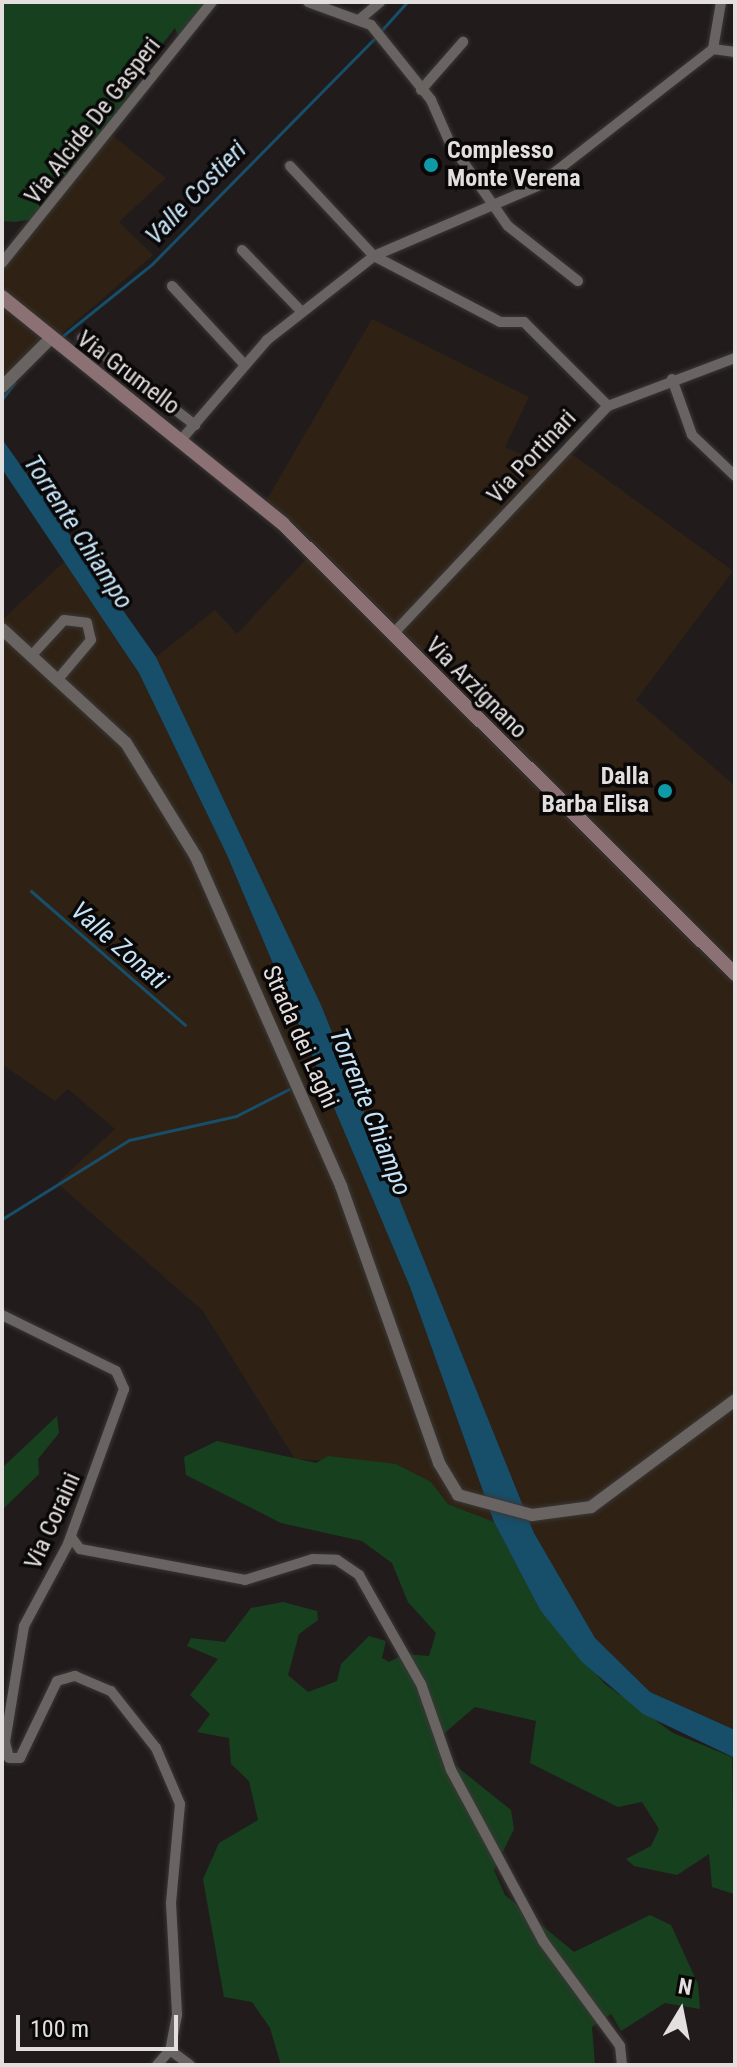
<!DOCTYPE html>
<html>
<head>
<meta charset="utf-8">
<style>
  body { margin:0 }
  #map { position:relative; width:737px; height:2067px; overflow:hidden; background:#211c1b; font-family:"Roboto Condensed",sans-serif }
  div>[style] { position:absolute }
  .industrial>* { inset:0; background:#2f2215 }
  .green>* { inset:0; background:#17401f }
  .water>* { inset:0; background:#174e6a }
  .stream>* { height:3px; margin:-1.5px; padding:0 1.5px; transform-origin:1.5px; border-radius:1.5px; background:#174e6a }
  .roads { filter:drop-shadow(0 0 2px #3a3736) drop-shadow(0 0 2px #3a3736) }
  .minor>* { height:10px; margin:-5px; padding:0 5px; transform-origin:5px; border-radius:5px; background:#696462 }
  .tertiary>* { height:12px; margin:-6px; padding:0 6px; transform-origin:6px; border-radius:6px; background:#696462 }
  .secondary>* { height:14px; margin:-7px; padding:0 7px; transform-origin:7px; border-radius:7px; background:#8c7174 }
  .dots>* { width:22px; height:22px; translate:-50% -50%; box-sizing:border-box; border:4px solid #090707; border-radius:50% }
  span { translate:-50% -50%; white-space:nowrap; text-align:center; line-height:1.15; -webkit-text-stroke:7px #090707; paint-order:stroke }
  .street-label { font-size:24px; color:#e2dfde }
  .poi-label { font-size:24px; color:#e2dfde; font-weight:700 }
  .left { translate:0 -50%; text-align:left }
  .right { translate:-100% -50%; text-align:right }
  .water-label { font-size:26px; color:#c5e3f6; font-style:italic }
  .frame { position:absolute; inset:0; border:4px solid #e2dfde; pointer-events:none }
  .north { position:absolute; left:641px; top:1971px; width:80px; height:80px; -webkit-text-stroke:6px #090707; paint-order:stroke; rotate:10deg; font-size:22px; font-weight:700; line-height:32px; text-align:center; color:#e2dfde }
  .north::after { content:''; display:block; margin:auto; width:28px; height:36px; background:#e2dfde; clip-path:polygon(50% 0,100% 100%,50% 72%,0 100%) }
  .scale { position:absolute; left:16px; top:2015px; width:162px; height:36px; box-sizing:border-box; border:4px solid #e2dfde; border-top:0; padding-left:10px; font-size:24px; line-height:28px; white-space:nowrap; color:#e2dfde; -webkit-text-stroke:6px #090707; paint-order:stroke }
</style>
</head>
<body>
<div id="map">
  <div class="industrial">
    <i style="clip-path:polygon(105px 130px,166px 178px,119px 222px,153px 255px,2px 385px,2px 264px,46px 217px)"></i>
    <i style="clip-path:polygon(372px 319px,529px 397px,505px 447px,539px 463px,573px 455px,733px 571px,636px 700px,735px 786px,735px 1730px,650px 1692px,595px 1638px,534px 1533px,321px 1005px,156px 657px,215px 610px,237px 634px,308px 557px,263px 506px)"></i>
    <i style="clip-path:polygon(65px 561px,139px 673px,227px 855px,410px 1287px,494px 1522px,448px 1504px,431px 1482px,396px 1464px,295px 1459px,203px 1311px,57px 1183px,115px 1129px,68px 1089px,55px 1101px,2px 1064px,2px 620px)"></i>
  </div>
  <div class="green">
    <i style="clip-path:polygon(2px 2px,209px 2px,180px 42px,175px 28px,128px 88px,131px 96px,46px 217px,15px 222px,2px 221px)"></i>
    <i style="clip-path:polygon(57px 1416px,59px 1433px,38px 1459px,39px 1474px,2px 1510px,2px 1468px)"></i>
    <i style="clip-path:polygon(217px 1441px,316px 1463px,328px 1456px,396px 1464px,431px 1482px,448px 1504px,494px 1522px,540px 1610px,605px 1684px,673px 1733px,732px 1757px,734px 1894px,712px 1887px,709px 1854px,677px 1875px,634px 1866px,626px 1859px,651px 1846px,659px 1829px,642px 1802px,618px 1807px,530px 1763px,536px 1721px,475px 1707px,441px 1736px,446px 1758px,511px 1810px,514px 1829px,494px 1870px,505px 1895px,574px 1952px,650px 1915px,671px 1925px,698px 1984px,700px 2009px,665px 2003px,621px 2031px,611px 2014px,592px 2027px,595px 2065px,281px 2065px,270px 2028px,252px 2002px,224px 1997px,203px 1879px,219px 1843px,258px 1820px,249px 1781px,231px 1764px,229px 1738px,197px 1732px,210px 1714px,190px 1695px,218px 1659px,187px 1646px,191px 1638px,225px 1642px,251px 1608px,283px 1602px,317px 1611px,318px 1620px,299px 1634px,288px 1675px,308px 1692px,337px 1681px,341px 1664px,369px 1636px,386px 1641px,382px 1658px,389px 1662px,404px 1654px,429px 1656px,436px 1633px,408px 1602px,392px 1563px,362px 1541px,281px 1523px,186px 1475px,184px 1457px)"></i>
  </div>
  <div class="water">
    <i style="clip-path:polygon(2px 439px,156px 657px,321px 1005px,534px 1533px,595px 1638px,650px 1692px,735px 1730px,735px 1758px,643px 1714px,582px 1662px,540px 1610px,494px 1522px,410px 1287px,227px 855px,139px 673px,2px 469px)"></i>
  </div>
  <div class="stream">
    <i style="left:380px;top:32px;width:40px;rotate:-48deg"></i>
    <i style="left:60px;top:338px;width:118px;rotate:-38.8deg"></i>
    <i style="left:152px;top:264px;width:317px;rotate:-45.4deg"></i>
    <i style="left:2px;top:399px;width:21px;rotate:-53deg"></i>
    <i style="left:31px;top:891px;width:204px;rotate:41deg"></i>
    <i style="left:2px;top:1219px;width:150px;rotate:-31.9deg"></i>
    <i style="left:129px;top:1140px;width:110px;rotate:-12.6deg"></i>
    <i style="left:236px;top:1116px;width:59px;rotate:-27deg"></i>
  </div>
  <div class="roads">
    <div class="minor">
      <i style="left:308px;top:2px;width:67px;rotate:20.1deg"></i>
      <i style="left:371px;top:25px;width:96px;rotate:51.3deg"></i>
      <i style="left:431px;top:100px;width:47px;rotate:66.2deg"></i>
      <i style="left:450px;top:143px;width:101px;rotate:55.1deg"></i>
      <i style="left:508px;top:226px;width:89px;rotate:38.2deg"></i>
      <i style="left:360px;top:19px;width:26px;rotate:-40deg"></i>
      <i style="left:713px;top:49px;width:48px;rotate:-80.3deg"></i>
      <i style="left:713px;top:49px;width:22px;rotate:8deg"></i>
      <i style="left:421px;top:90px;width:64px;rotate:-48.8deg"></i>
      <i style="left:290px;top:166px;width:123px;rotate:47deg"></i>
      <i style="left:374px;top:256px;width:142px;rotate:27.6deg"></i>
      <i style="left:500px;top:322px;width:24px"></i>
      <i style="left:524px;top:322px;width:119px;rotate:45deg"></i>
      <i style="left:242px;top:250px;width:85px;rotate:46deg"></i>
      <i style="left:2px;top:263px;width:335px;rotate:-51.2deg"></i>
      <i style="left:172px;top:286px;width:108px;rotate:47.3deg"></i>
      <i style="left:82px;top:338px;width:143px;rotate:37.6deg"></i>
      <i style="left:672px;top:379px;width:59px;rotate:70.3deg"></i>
      <i style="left:692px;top:435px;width:59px;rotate:43.6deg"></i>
      <i style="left:181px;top:440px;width:132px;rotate:-49.3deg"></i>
      <i style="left:267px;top:340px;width:136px;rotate:-38.1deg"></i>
      <i style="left:374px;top:256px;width:177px;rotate:-23.2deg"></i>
      <i style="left:537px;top:186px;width:223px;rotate:-37.9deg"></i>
      <i style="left:392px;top:635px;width:315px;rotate:-46.7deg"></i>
      <i style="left:608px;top:406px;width:136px;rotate:-20.7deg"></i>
      <i style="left:32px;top:655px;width:47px;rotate:-47.6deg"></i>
      <i style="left:64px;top:620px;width:23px;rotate:7deg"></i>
      <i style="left:87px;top:623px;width:17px;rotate:77deg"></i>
      <i style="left:91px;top:640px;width:50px;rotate:130.1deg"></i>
      <i style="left:2px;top:1315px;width:127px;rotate:26.2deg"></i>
      <i style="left:116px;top:1371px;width:20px;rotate:66deg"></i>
      <i style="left:124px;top:1389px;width:165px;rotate:109.9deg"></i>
      <i style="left:68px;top:1544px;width:93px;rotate:118.2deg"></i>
      <i style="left:24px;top:1626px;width:118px;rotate:99.3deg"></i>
      <i style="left:5px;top:1742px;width:16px;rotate:76deg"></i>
      <i style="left:9px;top:1758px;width:11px"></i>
      <i style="left:20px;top:1758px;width:85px;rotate:-64.3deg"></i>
      <i style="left:57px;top:1681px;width:19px;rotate:-16deg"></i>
      <i style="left:75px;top:1676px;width:39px;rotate:23deg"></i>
      <i style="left:111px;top:1691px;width:73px;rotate:51.7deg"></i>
      <i style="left:156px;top:1748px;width:61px;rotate:66.8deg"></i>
      <i style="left:180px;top:1804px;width:99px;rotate:95.2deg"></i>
      <i style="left:171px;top:1903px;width:112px;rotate:86.9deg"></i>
      <i style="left:177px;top:2015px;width:36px;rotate:101deg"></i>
      <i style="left:71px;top:1537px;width:15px;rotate:53deg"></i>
      <i style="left:80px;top:1549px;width:168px;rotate:10.6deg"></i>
      <i style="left:245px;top:1580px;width:71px;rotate:-17.2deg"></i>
      <i style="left:313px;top:1559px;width:24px;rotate:2deg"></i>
      <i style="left:337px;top:1560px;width:27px;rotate:34deg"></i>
      <i style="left:359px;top:1575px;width:125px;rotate:60.4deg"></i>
      <i style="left:421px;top:1684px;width:91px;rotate:70.8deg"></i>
      <i style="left:451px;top:1770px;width:194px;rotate:61.7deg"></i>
      <i style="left:543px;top:1941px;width:130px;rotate:53.7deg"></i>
      <i style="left:620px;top:2046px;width:19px;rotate:84deg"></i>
      <i style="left:157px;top:2065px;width:20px;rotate:-49deg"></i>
      <i style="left:170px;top:2050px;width:25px;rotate:37deg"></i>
    </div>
    <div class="tertiary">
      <i style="left:2px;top:387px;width:66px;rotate:-45deg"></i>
      <i style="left:2px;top:629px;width:168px;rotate:42.6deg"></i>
      <i style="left:126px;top:743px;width:134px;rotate:58.4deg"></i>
      <i style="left:196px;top:857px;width:360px;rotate:66.2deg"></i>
      <i style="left:341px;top:1186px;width:294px;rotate:70.5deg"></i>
      <i style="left:439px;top:1463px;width:37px;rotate:59deg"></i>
      <i style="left:458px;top:1495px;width:77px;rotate:15.1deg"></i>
      <i style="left:532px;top:1515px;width:60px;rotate:-7.7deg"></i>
      <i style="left:591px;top:1507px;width:179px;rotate:-36.6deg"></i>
    </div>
    <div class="secondary">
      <i style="left:2px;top:297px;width:361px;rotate:38.9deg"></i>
      <i style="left:283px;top:524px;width:638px;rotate:44.87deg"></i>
    </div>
  </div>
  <div class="dots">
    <i style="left:431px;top:165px;background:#0f9aa8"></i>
    <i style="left:665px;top:791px;background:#0f9aa8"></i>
  </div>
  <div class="street-label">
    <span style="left:93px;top:121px;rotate:-52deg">Via Alcide De Gasperi</span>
    <span style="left:128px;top:373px;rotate:37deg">Via Grumello</span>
    <span style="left:532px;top:457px;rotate:-47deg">Via Portinari</span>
    <span style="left:476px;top:688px;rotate:45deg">Via Arzignano</span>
    <span style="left:300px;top:1037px;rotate:66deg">Strada dei Laghi</span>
    <span style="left:53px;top:1521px;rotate:-66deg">Via Coraini</span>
  </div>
  <div class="poi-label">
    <span class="left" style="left:447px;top:165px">Complesso<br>Monte Verena</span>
    <span class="right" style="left:649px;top:791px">Dalla<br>Barba Elisa</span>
  </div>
  <div class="water-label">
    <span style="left:196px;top:193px;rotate:-46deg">Valle Costieri</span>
    <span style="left:78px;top:532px;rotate:57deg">Torrente Chiampo</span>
    <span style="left:119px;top:946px;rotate:41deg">Valle Zonati</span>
    <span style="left:370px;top:1112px;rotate:68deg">Torrente Chiampo</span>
  </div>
  <div class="frame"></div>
  <div class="north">N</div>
  <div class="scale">100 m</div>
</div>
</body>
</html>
